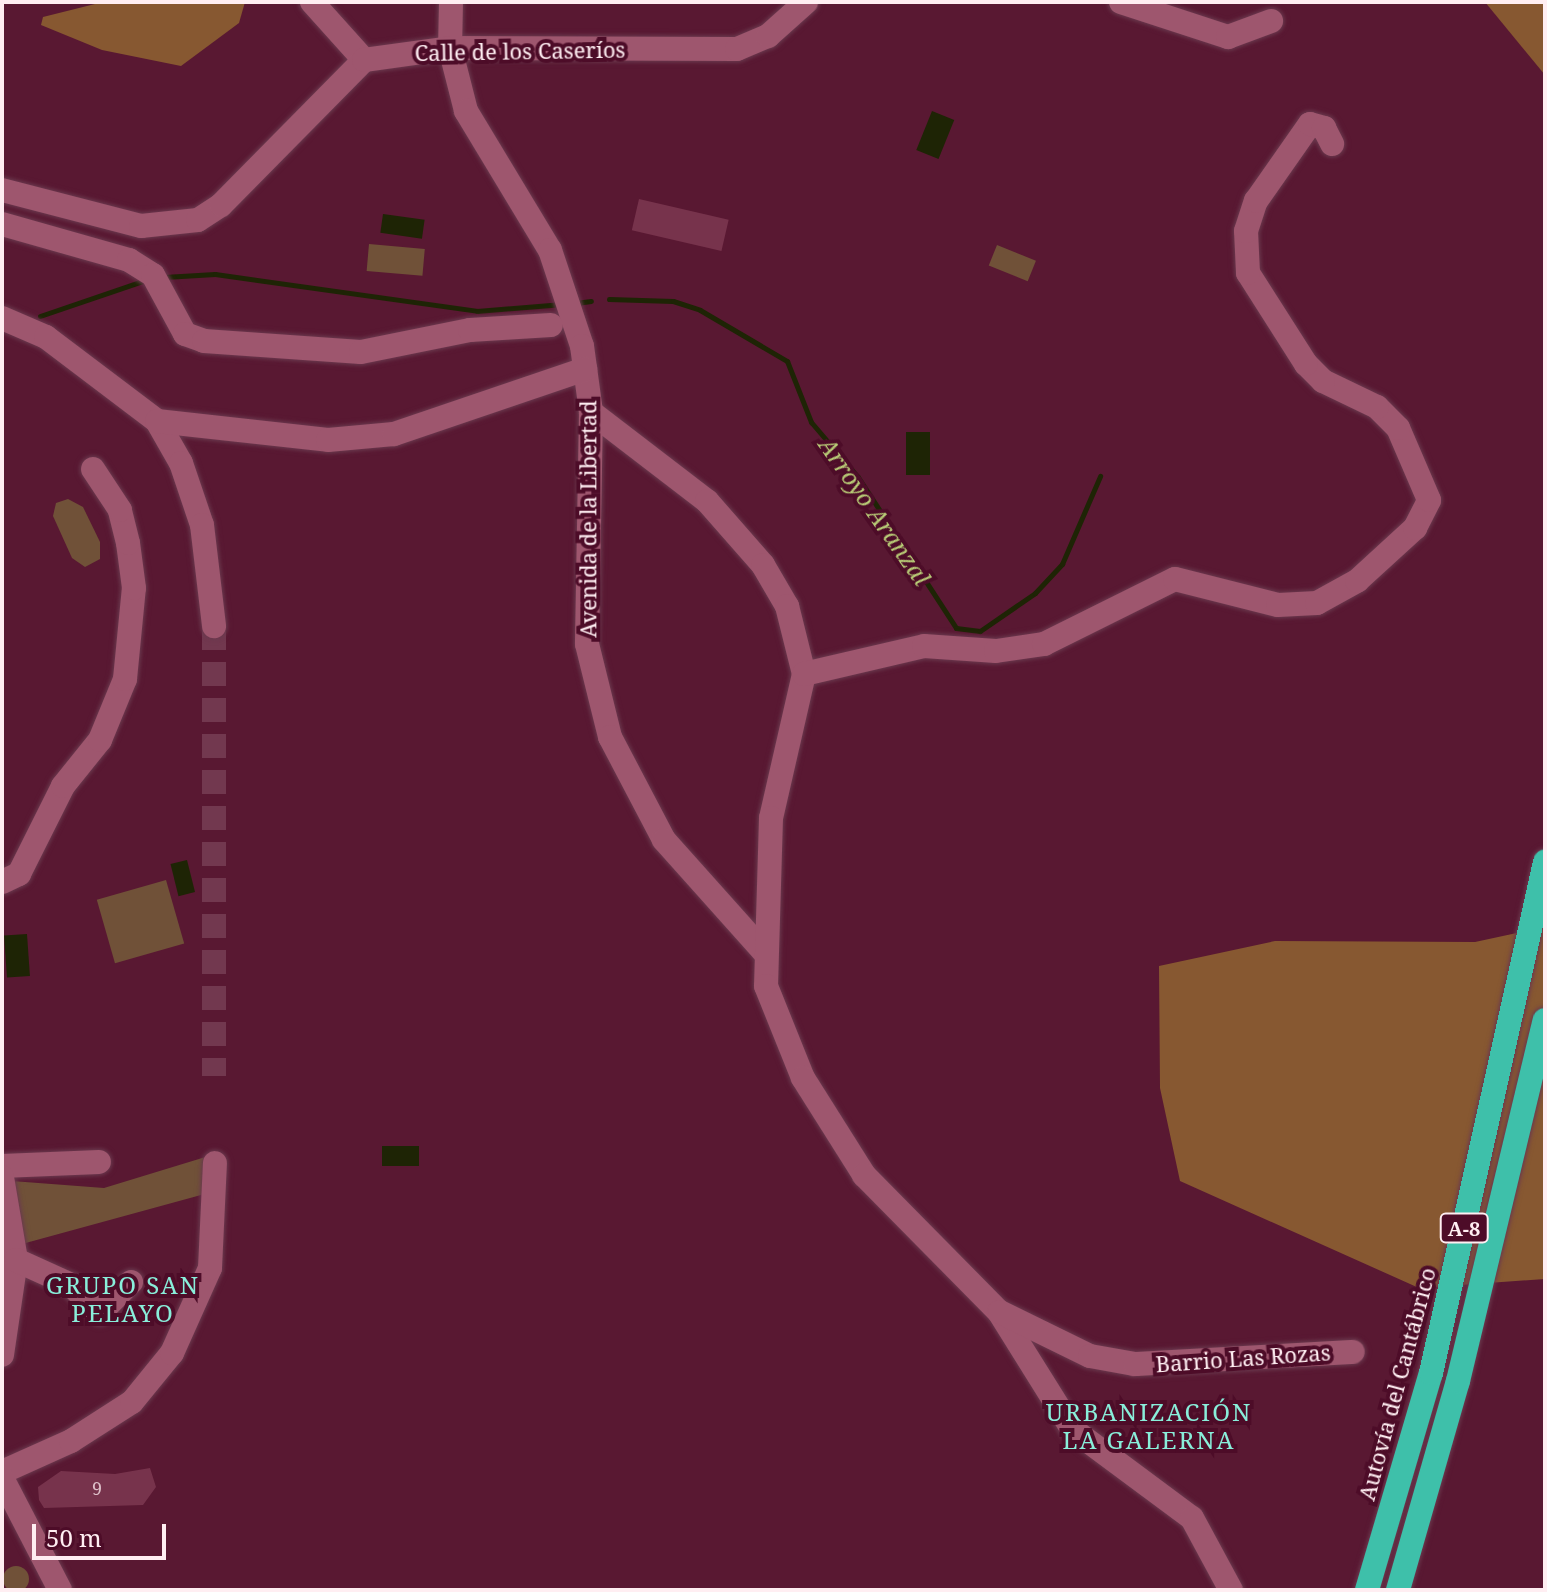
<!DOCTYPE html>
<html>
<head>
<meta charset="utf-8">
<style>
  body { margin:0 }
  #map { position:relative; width:1547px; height:1592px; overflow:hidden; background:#591832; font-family:"Noto Serif",serif }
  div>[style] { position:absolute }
  .green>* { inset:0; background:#705138; transform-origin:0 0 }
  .round { border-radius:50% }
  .forest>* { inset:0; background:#875831 }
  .water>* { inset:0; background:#1e2405; transform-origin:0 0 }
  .stream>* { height:5px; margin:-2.5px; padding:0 2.5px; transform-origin:2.5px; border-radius:2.5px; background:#1e2405 }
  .building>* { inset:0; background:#77334c; transform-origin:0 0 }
  .minor-tunnel>* { height:24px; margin-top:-12px; transform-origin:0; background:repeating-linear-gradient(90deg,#72384f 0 24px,transparent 0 36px) }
  .roads { filter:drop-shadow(0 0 2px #6a394e) drop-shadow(0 0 2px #6a394e) }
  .minor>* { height:24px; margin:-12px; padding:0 12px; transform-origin:12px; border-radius:12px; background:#9e566e }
  .highway>* { height:24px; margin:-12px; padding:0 12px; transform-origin:12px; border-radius:12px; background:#3ec0aa }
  span { translate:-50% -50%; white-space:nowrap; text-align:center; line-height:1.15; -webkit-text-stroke:8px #4d0c28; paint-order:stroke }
  .number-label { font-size:18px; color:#ddbfc8 }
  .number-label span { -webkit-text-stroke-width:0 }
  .shield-label span { padding:2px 6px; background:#4d0c28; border:2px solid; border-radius:6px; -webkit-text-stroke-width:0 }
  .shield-label { font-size:20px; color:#ffeef2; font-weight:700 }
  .street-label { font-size:22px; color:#ffeef2 }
  .water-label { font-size:24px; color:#b8cb76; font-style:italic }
  .neighbourhood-label { font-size:24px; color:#89eeda; letter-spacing:2px }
  .frame { position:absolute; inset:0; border:4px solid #ffeef2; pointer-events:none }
  .scale { position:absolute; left:32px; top:1524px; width:134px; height:36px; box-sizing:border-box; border:4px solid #ffeef2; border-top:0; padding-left:10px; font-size:24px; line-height:28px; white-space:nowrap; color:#ffeef2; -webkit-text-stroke:6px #4d0c28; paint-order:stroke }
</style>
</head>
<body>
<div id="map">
  <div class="green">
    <i style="left:369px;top:244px;width:56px;height:27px;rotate:5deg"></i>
    <i style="left:997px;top:245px;width:42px;height:22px;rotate:22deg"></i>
    <i style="clip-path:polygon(68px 499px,83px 507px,100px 542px,100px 559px,85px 567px,72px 558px,53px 516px,56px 503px)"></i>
    <i style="left:166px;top:880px;width:66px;height:72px;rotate:74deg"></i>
    <i style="clip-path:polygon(212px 1155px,212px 1192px,22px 1244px,12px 1181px,104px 1188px)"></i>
    <i class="round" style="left:3px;top:1566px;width:26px;height:26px"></i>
  </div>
  <div class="forest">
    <i style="clip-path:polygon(103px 2px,245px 2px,239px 23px,181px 66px,102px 50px,41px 25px,43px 17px)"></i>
    <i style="clip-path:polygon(1485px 2px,1545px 2px,1545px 75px)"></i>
    <i style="clip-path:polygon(1545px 927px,1545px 1279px,1419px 1288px,1180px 1181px,1160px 1088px,1159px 966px,1275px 941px,1475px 942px)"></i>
  </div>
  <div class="water">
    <i style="left:932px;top:111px;width:24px;height:42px;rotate:22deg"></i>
    <i style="left:383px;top:214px;width:42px;height:19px;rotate:8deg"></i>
    <i style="left:906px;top:432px;width:24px;height:43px"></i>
    <i style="left:187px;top:860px;width:33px;height:17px;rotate:76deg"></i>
    <i style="left:27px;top:934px;width:42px;height:23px;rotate:86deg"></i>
    <i style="left:382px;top:1146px;width:37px;height:20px"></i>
  </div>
  <div class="stream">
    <i style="left:164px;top:277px;width:51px;rotate:-3.4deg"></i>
    <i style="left:215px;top:274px;width:265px;rotate:8deg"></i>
    <i style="left:477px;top:311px;width:86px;rotate:-4.7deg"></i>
    <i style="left:609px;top:299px;width:64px;rotate:1.8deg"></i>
    <i style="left:673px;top:301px;width:28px;rotate:18deg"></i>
    <i style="left:700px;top:310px;width:101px;rotate:30.4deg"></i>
    <i style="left:787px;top:361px;width:66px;rotate:68.5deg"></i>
    <i style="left:811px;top:422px;width:72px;rotate:49.5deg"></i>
    <i style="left:858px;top:477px;width:180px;rotate:57deg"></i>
    <i style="left:956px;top:628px;width:24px;rotate:7deg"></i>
    <i style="left:980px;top:631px;width:67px;rotate:-34.6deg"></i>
    <i style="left:1035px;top:593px;width:40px;rotate:-47deg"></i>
    <i style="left:1062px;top:564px;width:96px;rotate:-66.6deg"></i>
    <i style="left:576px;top:303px;width:15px;rotate:-8deg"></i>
    <i style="left:40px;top:316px;width:112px;rotate:-18.8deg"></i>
  </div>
  <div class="building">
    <i style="left:639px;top:199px;width:92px;height:32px;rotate:13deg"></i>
    <i style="clip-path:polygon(150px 1468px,156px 1487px,143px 1505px,44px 1508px,39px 1500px,38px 1487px,61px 1471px,115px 1474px)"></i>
  </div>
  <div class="minor-tunnel">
    <i style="left:214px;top:626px;width:450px;rotate:90deg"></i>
  </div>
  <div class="roads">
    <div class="minor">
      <i style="left:312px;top:2px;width:78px;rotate:48.1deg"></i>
      <i style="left:451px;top:2px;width:46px;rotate:91.2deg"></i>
      <i style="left:450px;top:48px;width:65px;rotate:75.7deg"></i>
      <i style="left:466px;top:111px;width:162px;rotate:58.9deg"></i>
      <i style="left:550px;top:250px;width:101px;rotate:71.6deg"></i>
      <i style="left:582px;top:346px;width:67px;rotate:82.2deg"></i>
      <i style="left:591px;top:412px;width:232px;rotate:91deg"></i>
      <i style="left:587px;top:644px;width:96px;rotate:76.1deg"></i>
      <i style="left:610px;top:737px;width:116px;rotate:62.3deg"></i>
      <i style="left:664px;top:840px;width:152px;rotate:48.2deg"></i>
      <i style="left:1121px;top:2px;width:113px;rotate:18.1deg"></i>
      <i style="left:1228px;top:37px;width:46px;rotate:-20.4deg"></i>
      <i style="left:2px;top:190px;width:144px;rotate:14.5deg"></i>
      <i style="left:141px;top:226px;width:57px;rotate:-6deg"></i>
      <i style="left:198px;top:220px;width:27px;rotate:-33deg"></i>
      <i style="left:221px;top:205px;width:204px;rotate:-45.4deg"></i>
      <i style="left:364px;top:60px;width:87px;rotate:-7.9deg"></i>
      <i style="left:450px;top:48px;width:287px;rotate:0.2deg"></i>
      <i style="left:737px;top:49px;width:34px;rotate:-23deg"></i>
      <i style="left:768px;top:36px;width:51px;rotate:-41.8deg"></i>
      <i style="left:2px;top:224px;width:132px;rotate:15.8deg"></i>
      <i style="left:129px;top:260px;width:28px;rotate:32deg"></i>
      <i style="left:153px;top:275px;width:67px;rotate:61.5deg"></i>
      <i style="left:185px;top:334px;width:20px;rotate:20deg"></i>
      <i style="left:204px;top:341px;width:157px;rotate:4deg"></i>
      <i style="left:361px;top:352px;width:111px;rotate:-11.4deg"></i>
      <i style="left:470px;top:330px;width:81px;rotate:-3.5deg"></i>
      <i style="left:2px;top:318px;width:48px;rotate:23.4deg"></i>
      <i style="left:46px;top:337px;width:139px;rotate:37.1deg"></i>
      <i style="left:157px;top:421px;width:48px;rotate:60.3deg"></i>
      <i style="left:181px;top:463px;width:65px;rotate:71.3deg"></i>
      <i style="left:202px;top:525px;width:102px;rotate:83.2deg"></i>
      <i style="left:591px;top:412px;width:146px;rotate:37.5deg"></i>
      <i style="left:707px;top:501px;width:85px;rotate:48.8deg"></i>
      <i style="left:763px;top:565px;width:48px;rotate:59.7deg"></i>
      <i style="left:787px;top:606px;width:70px;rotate:76deg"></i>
      <i style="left:804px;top:674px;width:148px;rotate:102.9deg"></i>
      <i style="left:771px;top:818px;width:168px;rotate:91.7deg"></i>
      <i style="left:766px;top:986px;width:99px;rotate:68.1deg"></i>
      <i style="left:803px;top:1078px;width:115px;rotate:57.8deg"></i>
      <i style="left:864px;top:1175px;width:192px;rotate:45.4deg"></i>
      <i style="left:999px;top:1312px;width:138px;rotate:58deg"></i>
      <i style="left:1072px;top:1429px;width:149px;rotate:36.6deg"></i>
      <i style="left:1192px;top:1518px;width:82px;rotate:61.6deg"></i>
      <i style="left:157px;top:421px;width:172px;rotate:6.3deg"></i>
      <i style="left:328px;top:440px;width:66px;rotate:-5.2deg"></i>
      <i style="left:394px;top:434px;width:202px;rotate:-18.8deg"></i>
      <i style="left:804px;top:674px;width:123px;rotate:-13.1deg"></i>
      <i style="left:924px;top:646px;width:72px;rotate:4deg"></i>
      <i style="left:996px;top:651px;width:49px;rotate:-8.3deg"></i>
      <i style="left:1044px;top:644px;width:146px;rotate:-26.4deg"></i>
      <i style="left:1175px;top:579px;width:106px;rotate:14.2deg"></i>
      <i style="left:1278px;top:605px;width:39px;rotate:-3deg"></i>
      <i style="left:1317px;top:603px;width:46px;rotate:-28.8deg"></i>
      <i style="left:1357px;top:581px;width:79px;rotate:-42.4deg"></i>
      <i style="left:1415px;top:528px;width:31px;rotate:-63deg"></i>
      <i style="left:1429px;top:500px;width:78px;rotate:-113.3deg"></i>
      <i style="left:1398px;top:428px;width:30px;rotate:-135deg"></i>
      <i style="left:1377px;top:407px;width:60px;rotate:-154.3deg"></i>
      <i style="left:1323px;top:381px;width:24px;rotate:-135deg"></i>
      <i style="left:1306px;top:364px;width:108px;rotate:-122.5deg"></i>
      <i style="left:1248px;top:273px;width:42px;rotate:-92.7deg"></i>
      <i style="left:1246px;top:231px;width:32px;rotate:-72deg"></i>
      <i style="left:1256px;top:201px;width:94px;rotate:-55deg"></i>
      <i style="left:1310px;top:124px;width:15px;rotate:16deg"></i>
      <i style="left:1324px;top:128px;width:18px;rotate:63deg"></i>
      <i style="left:2px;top:882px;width:19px;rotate:-25deg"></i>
      <i style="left:19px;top:874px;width:98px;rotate:-63.4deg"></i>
      <i style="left:63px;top:786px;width:59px;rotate:-51.2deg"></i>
      <i style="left:100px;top:740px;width:66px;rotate:-67.7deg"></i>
      <i style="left:125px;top:679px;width:91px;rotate:-84.4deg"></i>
      <i style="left:134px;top:588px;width:45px;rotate:-97.6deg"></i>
      <i style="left:128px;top:543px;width:34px;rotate:-104deg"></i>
      <i style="left:120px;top:510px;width:49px;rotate:-123.4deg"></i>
      <i style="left:2px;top:1166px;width:97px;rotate:-2.4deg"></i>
      <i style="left:2px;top:1177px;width:84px;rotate:80.4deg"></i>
      <i style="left:16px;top:1260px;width:96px;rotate:98.4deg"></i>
      <i style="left:16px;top:1260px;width:60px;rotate:24.4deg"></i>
      <i style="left:71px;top:1285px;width:40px;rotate:44deg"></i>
      <i style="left:100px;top:1313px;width:44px;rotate:-45deg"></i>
      <i style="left:1000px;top:1312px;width:100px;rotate:26.1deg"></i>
      <i style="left:1090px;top:1356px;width:46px;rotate:10.1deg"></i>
      <i style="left:1135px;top:1364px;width:218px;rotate:-3.2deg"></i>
      <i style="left:2px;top:1472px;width:76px;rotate:-24.2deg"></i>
      <i style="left:71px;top:1441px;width:72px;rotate:-32.6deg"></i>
      <i style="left:132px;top:1402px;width:63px;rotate:-50.8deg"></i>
      <i style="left:172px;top:1353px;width:93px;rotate:-65.9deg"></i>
      <i style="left:210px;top:1268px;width:105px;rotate:-87.3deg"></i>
      <i style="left:2px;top:1478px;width:126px;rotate:62.6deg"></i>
    </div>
    <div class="highway">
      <i style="left:1367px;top:1590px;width:226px;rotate:-73.6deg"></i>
      <i style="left:1431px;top:1373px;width:524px;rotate:-77.42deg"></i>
      <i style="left:1398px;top:1590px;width:217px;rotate:-74deg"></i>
      <i style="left:1458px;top:1381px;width:371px;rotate:-76.5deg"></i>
    </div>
  </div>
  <div class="number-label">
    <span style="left:97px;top:1488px">9</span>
  </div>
  <div class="shield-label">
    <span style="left:1464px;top:1228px">A-8</span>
  </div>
  <div class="street-label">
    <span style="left:520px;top:51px;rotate:-1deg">Calle de los Caseríos</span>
    <span style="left:588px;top:519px;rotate:-90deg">Avenida de la Libertad</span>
    <span style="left:1243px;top:1358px;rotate:-4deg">Barrio Las Rozas</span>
    <span style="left:1397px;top:1384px;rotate:-75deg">Autovía del Cantábrico</span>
  </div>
  <div class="water-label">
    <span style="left:875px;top:511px;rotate:55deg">Arroyo Aranzal</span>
  </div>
  <div class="neighbourhood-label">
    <span style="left:123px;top:1299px">GRUPO SAN<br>PELAYO</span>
    <span style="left:1149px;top:1426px">URBANIZACIÓN<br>LA GALERNA</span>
  </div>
  <div class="frame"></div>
  <div class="scale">50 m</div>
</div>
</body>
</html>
